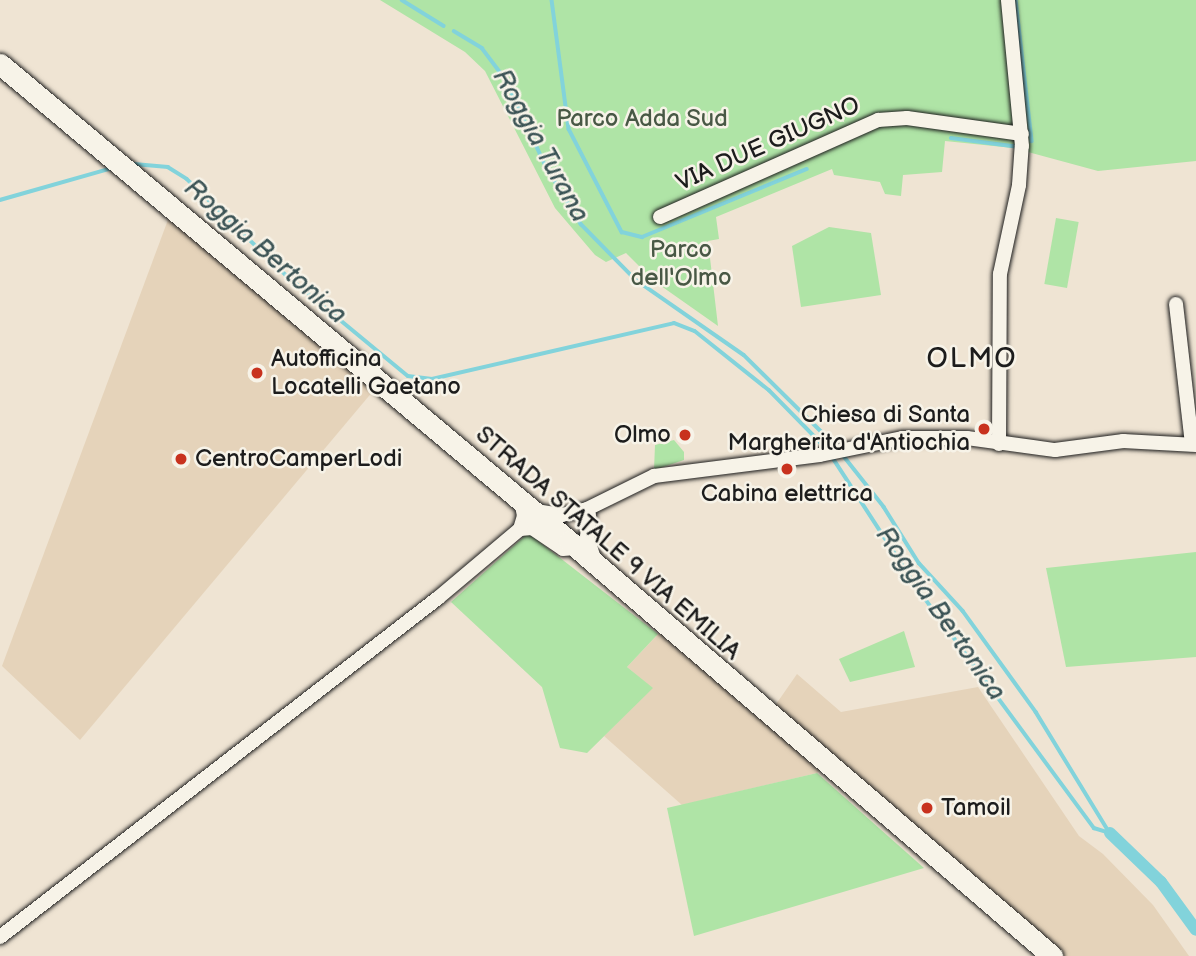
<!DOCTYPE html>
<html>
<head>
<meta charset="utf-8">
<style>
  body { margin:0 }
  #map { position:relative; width:1196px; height:956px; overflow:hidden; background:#efe4d3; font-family:"Balsamiq Sans",sans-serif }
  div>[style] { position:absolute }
  .built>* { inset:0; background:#e5d3ba }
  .green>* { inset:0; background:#afe4a6; transform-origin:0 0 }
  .stream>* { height:3.5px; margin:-1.75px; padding:0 1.75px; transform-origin:1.75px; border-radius:1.75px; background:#82d3db }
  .canal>* { height:12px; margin:-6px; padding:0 6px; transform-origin:6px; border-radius:6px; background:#82d3db }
  .roads { filter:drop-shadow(0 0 2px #1c1c1c) drop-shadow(0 0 2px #1c1c1c) }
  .minor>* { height:14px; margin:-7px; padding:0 7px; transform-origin:7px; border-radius:7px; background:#f7f3e8 }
  .primary>* { height:21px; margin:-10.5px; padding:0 10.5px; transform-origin:10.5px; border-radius:10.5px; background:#f7f3e8 }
  .dots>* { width:19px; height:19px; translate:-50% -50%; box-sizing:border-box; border:4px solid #f7f3e8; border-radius:50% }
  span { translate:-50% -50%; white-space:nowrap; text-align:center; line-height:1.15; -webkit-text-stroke:5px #f7f3e8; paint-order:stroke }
  .park-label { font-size:24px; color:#485845 }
  .street-label { font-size:24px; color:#1c1c1c }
  .poi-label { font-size:24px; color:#1c1c1c }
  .left { translate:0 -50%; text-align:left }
  .right { translate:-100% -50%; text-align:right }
  .water-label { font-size:26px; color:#3b5355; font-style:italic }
  .quarter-label { font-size:28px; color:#1c1c1c; letter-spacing:2px }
</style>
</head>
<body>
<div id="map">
  <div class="built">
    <i style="clip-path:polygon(172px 209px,379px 384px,80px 740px,2px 666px)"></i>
    <i style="clip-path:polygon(662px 630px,822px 768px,817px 773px,682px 805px,604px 736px,652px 688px,627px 667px)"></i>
    <i style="clip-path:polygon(797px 674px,841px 712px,978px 687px,1079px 836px,1103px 854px,1153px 905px,1189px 956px,1064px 956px,772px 710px)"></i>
  </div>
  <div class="green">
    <i style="clip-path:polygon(380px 0,1196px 0,1196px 161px,1098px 171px,1013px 148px,945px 141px,942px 172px,903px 175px,901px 196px,885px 194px,880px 182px,834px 175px,832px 169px,716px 217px,719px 239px,708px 241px,718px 326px,654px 281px,626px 253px,606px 262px,595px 255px,555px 208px,485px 71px,465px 52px)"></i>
    <i style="left:1056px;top:218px;width:23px;height:67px;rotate:10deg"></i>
    <i style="clip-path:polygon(829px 227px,871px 233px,881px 295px,801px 307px,792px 246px)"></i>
    <i style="clip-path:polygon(674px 440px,684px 452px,684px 460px,654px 470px,655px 445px)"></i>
    <i style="clip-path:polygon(528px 533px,658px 634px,627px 667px,653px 688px,587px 753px,560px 748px,542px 687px,451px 602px)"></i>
    <i style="clip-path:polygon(1196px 552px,1196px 657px,1066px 667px,1046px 568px)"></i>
    <i style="clip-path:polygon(904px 631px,915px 667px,850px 682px,839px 659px)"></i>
    <i style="clip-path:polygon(817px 773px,924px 868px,694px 936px,667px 808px)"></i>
  </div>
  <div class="stream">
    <i style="left:402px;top:0;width:49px;rotate:31.8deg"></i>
    <i style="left:552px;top:0;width:130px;rotate:82.5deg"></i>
    <i style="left:569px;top:129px;width:116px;rotate:62.8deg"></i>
    <i style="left:622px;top:232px;width:21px;rotate:14deg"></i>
    <i style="left:642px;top:237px;width:178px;rotate:-22.4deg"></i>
    <i style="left:1016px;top:0;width:142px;rotate:83.5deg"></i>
    <i style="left:454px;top:31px;width:33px;rotate:31deg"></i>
    <i style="left:482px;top:48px;width:40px;rotate:53deg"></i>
    <i style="left:506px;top:80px;width:95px;rotate:65.1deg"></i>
    <i style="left:546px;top:166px;width:68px;rotate:58.9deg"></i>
    <i style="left:581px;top:224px;width:78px;rotate:45.5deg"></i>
    <i style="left:636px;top:280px;width:131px;rotate:34.8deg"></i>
    <i style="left:744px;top:355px;width:129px;rotate:44.7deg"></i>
    <i style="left:951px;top:138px;width:63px;rotate:7.4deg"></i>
    <i style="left:134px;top:164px;width:34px;rotate:5deg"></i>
    <i style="left:168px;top:167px;width:22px;rotate:32deg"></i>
    <i style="left:187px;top:179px;width:138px;rotate:44.1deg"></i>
    <i style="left:286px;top:275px;width:158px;rotate:39.6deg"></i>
    <i style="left:408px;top:376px;width:24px;rotate:7deg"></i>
    <i style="left:432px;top:379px;width:248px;rotate:-13deg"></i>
    <i style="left:674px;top:323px;width:22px;rotate:21deg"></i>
    <i style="left:695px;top:331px;width:95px;rotate:38.6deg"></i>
    <i style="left:769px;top:390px;width:83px;rotate:45.5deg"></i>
    <i style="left:0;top:200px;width:116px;rotate:-15.9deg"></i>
    <i style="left:843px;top:455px;width:66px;rotate:51.7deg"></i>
    <i style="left:884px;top:507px;width:66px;rotate:58deg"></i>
    <i style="left:919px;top:563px;width:65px;rotate:47.5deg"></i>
    <i style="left:963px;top:611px;width:125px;rotate:54.1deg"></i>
    <i style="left:1036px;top:712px;width:142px;rotate:58.6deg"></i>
    <i style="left:833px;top:458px;width:156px;rotate:57deg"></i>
    <i style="left:918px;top:589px;width:297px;rotate:53.6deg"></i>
    <i style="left:1094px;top:828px;width:17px;rotate:17deg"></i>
  </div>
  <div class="canal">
    <i style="left:1110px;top:833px;width:71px;rotate:43.9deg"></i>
    <i style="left:1161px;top:882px;width:59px;rotate:53.9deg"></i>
  </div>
  <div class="roads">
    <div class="minor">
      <i style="left:660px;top:217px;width:239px;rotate:-24deg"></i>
      <i style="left:878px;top:120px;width:29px;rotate:-4deg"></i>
      <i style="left:907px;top:118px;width:116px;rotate:7.9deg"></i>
      <i style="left:1176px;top:304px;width:141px;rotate:83.5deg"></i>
      <i style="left:999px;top:444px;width:170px;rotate:-89.7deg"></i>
      <i style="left:1000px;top:274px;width:91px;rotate:-77.9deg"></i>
      <i style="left:1019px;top:185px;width:39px;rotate:-86deg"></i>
      <i style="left:1022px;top:146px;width:147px;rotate:-95.5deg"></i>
      <i style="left:536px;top:511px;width:26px;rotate:9deg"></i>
      <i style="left:562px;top:515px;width:26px;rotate:-13deg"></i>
      <i style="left:587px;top:509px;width:75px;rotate:-26.2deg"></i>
      <i style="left:654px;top:476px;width:167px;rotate:-7.2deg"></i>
      <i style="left:820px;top:455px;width:85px;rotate:-11.6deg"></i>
      <i style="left:903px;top:438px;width:64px"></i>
      <i style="left:967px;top:438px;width:89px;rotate:7.8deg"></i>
      <i style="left:1055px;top:450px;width:69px;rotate:-7.5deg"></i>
      <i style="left:1123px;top:441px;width:73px;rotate:3.1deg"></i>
      <i style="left:589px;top:515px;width:22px;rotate:95deg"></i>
      <i style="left:587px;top:537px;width:25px;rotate:72deg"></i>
      <i style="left:520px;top:529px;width:12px;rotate:-5deg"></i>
      <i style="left:532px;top:528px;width:37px;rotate:34deg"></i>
      <i style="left:563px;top:549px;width:13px;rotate:-4deg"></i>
      <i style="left:0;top:937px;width:554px;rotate:-37.74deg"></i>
      <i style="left:438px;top:598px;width:107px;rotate:-40.1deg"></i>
      <i style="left:520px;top:529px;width:14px;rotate:-73deg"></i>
      <i style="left:524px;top:516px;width:15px;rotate:-101deg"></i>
    </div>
    <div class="primary">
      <i style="left:0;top:64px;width:742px;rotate:39.97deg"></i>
      <i style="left:569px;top:541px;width:637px;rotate:40.67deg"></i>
    </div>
  </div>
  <div class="dots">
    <i style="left:257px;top:373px;background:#c8321e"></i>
    <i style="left:984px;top:429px;background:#c8321e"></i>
    <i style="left:685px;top:435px;background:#c8321e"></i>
    <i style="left:181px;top:459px;background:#c8321e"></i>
    <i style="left:787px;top:469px;background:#c8321e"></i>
    <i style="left:927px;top:808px;background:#c8321e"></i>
  </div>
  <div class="park-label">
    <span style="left:642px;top:119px">Parco Adda Sud</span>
    <span style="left:681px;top:264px">Parco<br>dell'Olmo</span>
  </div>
  <div class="street-label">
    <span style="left:768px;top:144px;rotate:-24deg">VIA DUE GIUGNO</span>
    <span style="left:608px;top:543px;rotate:41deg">STRADA STATALE 9 VIA EMILIA</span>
  </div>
  <div class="poi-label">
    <span class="left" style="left:271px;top:373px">Autofficina<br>Locatelli Gaetano</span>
    <span class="right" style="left:970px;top:429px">Chiesa di Santa<br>Margherita d'Antiochia</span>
    <span class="right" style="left:671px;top:435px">Olmo</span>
    <span class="left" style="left:195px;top:459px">CentroCamperLodi</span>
    <span style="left:787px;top:494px">Cabina elettrica</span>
    <span class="left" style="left:941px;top:808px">Tamoil</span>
  </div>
  <div class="water-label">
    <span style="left:540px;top:146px;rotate:61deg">Roggia Turana</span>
    <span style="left:265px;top:252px;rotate:41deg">Roggia Bertonica</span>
    <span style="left:940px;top:614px;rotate:55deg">Roggia Bertonica</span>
  </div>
  <div class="quarter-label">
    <span style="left:972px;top:359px">OLMO</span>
  </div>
</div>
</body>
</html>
